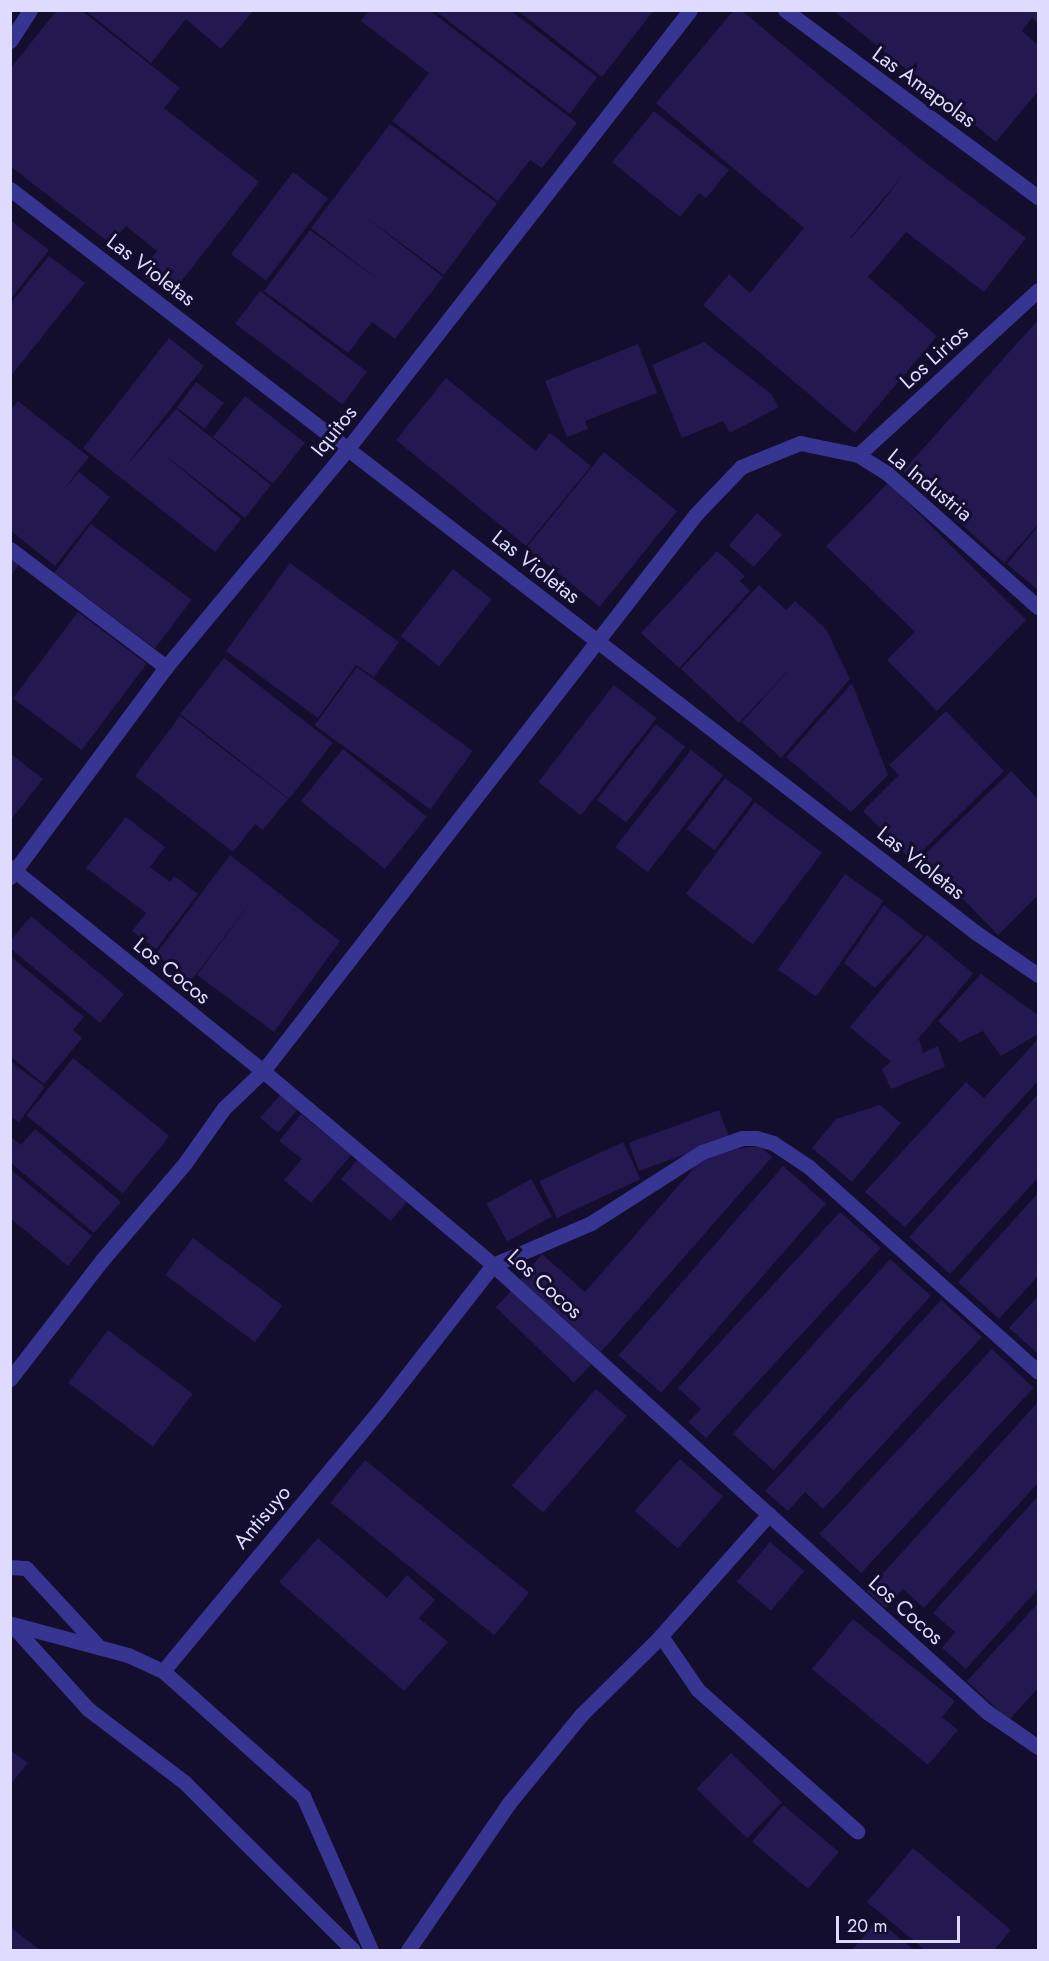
<!DOCTYPE html>
<html>
<head>
<meta charset="utf-8">
<style>
  body { margin:0 }
  #map { position:relative; width:1049px; height:1961px; overflow:hidden; background:#130e2d; font-family:Jost,sans-serif }
  div>[style] { position:absolute }
  .building>* { inset:0; background:#231850; transform-origin:0 0 }
  .service>* { height:15px; margin:-7.5px; padding:0 7.5px; transform-origin:7.5px; border-radius:7.5px; background:#373591 }
  .minor>* { height:15px; margin:-7.5px; padding:0 7.5px; transform-origin:7.5px; border-radius:7.5px; background:#373591 }
  span { translate:-50% -50%; white-space:nowrap; text-align:center; line-height:1.15; -webkit-text-stroke:6px #130e2d; paint-order:stroke }
  .street-label { font-size:21px; color:#dfdbff }
  .frame { position:absolute; inset:0; border:12px solid #dfdbff; pointer-events:none }
  .scale { position:absolute; left:836px; top:1916px; width:124px; height:27px; box-sizing:border-box; border:3px solid #dfdbff; border-top:0; padding-left:8px; font-size:18px; line-height:21px; white-space:nowrap; color:#dfdbff; -webkit-text-stroke:4px #130e2d; paint-order:stroke }
</style>
</head>
<body>
<div id="map">
  <div class="building">
    <i style="clip-path:polygon(57px 10px,81px 10px,180px 88px,164px 108px,259px 182px,176px 288px,146px 265px,157px 251px,126px 226px,111px 244px,10px 166px,10px 69px)"></i>
    <i style="clip-path:polygon(85px 10px,254px 10px,221px 49px,186px 19px,151px 63px)"></i>
    <i style="clip-path:polygon(369px 10px,429px 10px,577px 123px,542px 168px,530px 160px,498px 201px,392px 121px,429px 73px,361px 21px)"></i>
    <i style="clip-path:polygon(434px 10px,510px 10px,597px 77px,570px 114px)"></i>
    <i style="clip-path:polygon(517px 10px,654px 10px,602px 77px)"></i>
    <i style="clip-path:polygon(evenodd,734px 10px,741px 10px,918px 157px,1026px 238px,984px 292px,906px 232px,868px 277px,937px 336px,855px 433px,703px 305px,729px 274px,750px 293px,804px 228px,656px 103px,734px 10px,903px 175px,876px 210px,851px 238px,850px 238px,903px 175px)"></i>
    <i style="clip-path:polygon(833px 10px,1038px 10px,1038px 23px,1032px 18px,1022px 31px,1038px 45px,1038px 91px,996px 142px)"></i>
    <i style="clip-path:polygon(654px 111px,729px 170px,706px 198px,699px 193px,680px 217px,612px 162px)"></i>
    <i style="clip-path:polygon(390px 124px,497px 203px,444px 275px,363px 215px,443px 277px,395px 339px,372px 322px,348px 353px,264px 291px,310px 230px,380px 281px,311px 228px)"></i>
    <i style="left:293px;top:172px;width:44px;height:103px;rotate:37deg"></i>
    <i style="clip-path:polygon(10px 220px,49px 250px,10px 300px)"></i>
    <i style="clip-path:polygon(49px 256px,85px 283px,10px 377px,10px 304px)"></i>
    <i style="left:260px;top:291px;width:134px;height:41px;rotate:37deg"></i>
    <i style="clip-path:polygon(1038px 320px,1038px 525px,1004px 563px,903px 471px)"></i>
    <i style="clip-path:polygon(169px 338px,204px 366px,126px 466px,176px 409px,271px 485px,245px 518px,161px 452px,241px 519px,215px 552px,83px 448px)"></i>
    <i style="clip-path:polygon(704px 342px,771px 394px,779px 407px,730px 433px,723px 421px,682px 438px,652px 365px)"></i>
    <i style="clip-path:polygon(638px 344px,657px 393px,585px 421px,588px 429px,567px 437px,545px 381px)"></i>
    <i style="clip-path:polygon(446px 378px,536px 451px,550px 433px,591px 466px,526px 546px,396px 440px)"></i>
    <i style="left:196px;top:382px;width:35px;height:32px;rotate:37deg"></i>
    <i style="left:245px;top:396px;width:76px;height:52px;rotate:38deg"></i>
    <i style="clip-path:polygon(18px 401px,89px 457px,61px 493px,79px 472px,110px 497px,55px 566px,10px 530px,10px 410px)"></i>
    <i style="left:604px;top:452px;width:94px;height:123px;rotate:39deg"></i>
    <i style="clip-path:polygon(888px 483px,1026px 620px,937px 711px,887px 660px,915px 632px,826px 546px)"></i>
    <i style="left:757px;top:513px;width:33px;height:43px;rotate:41deg"></i>
    <i style="left:91px;top:524px;width:126px;height:61px;rotate:37deg"></i>
    <i style="clip-path:polygon(1038px 526px,1038px 590px,1007px 564px)"></i>
    <i style="clip-path:polygon(717px 551px,745px 576px,740px 581px,750px 591px,679px 668px,641px 633px)"></i>
    <i style="clip-path:polygon(10px 559px,19px 564px,10px 578px)"></i>
    <i style="clip-path:polygon(290px 563px,399px 642px,374px 677px,356px 665px,318px 718px,226px 651px)"></i>
    <i style="left:453px;top:569px;width:49px;height:85px;rotate:38deg"></i>
    <i style="clip-path:polygon(759px 585px,786px 610px,795px 601px,826px 629px,850px 679px,781px 758px,742px 722px,798px 660px,739px 723px,681px 669px)"></i>
    <i style="left:78px;top:612px;width:86px;height:108px;rotate:37deg"></i>
    <i style="left:224px;top:658px;width:138px;height:71px;rotate:38deg"></i>
    <i style="left:357px;top:667px;width:143px;height:72px;rotate:36deg"></i>
    <i style="clip-path:polygon(852px 683px,888px 775px,851px 812px,786px 757px)"></i>
    <i style="left:614px;top:685px;width:54px;height:123px;rotate:38deg"></i>
    <i style="clip-path:polygon(946px 711px,1004px 771px,912px 861px,863px 811px,899px 775px,889px 765px)"></i>
    <i style="clip-path:polygon(180px 716px,288px 799px,263px 830px,255px 824px,233px 852px,135px 776px)"></i>
    <i style="left:656px;top:724px;width:37px;height:96px;rotate:38deg"></i>
    <i style="left:343px;top:749px;width:108px;height:67px;rotate:39deg"></i>
    <i style="left:691px;top:750px;width:41px;height:123px;rotate:38deg"></i>
    <i style="clip-path:polygon(10px 753px,43px 779px,10px 821px)"></i>
    <i style="clip-path:polygon(1011px 771px,1038px 799px,1038px 895px,998px 935px,922px 857px)"></i>
    <i style="left:725px;top:778px;width:35px;height:64px;rotate:37deg"></i>
    <i style="left:755px;top:802px;width:84px;height:115px;rotate:37deg"></i>
    <i style="clip-path:polygon(126px 817px,165px 847px,150px 867px,170px 882px,174px 876px,198px 894px,156px 949px,132px 931px,146px 913px,86px 868px)"></i>
    <i style="clip-path:polygon(230px 855px,340px 941px,274px 1032px,197px 975px,255px 896px,191px 981px,156px 954px)"></i>
    <i style="left:845px;top:874px;width:47px;height:117px;rotate:35deg"></i>
    <i style="clip-path:polygon(884px 905px,923px 936px,875px 988px,844px 963px)"></i>
    <i style="clip-path:polygon(31px 916px,124px 994px,100px 1023px,10px 948px,10px 941px)"></i>
    <i style="left:927px;top:935px;width:60px;height:120px;rotate:40deg"></i>
    <i style="clip-path:polygon(10px 956px,84px 1017px,73px 1030px,82px 1038px,44px 1084px,10px 1056px)"></i>
    <i style="clip-path:polygon(981px 974px,1038px 1015px,1038px 1034px,1001px 1056px,983px 1031px,960px 1042px,938px 1021px)"></i>
    <i style="clip-path:polygon(919px 1039px,923px 1053px,938px 1046px,945px 1067px,891px 1089px,882px 1069px)"></i>
    <i style="clip-path:polygon(1038px 1039px,1038px 1081px,905px 1227px,865px 1192px,966px 1082px,984px 1098px)"></i>
    <i style="left:73px;top:1058px;width:124px;height:74px;rotate:39deg"></i>
    <i style="clip-path:polygon(10px 1061px,45px 1087px,19px 1122px,10px 1116px)"></i>
    <i style="clip-path:polygon(1038px 1094px,1038px 1178px,950px 1274px,909px 1237px)"></i>
    <i style="left:280px;top:1095px;width:23px;height:30px;rotate:41deg"></i>
    <i style="clip-path:polygon(880px 1105px,901px 1123px,852px 1182px,812px 1148px,836px 1119px)"></i>
    <i style="left:719px;top:1110px;width:30px;height:96px;rotate:70deg"></i>
    <i style="clip-path:polygon(301px 1114px,351px 1155px,311px 1203px,284px 1180px,302px 1159px,279px 1141px)"></i>
    <i style="clip-path:polygon(35px 1129px,121px 1202px,94px 1233px,10px 1162px,10px 1136px,21px 1145px)"></i>
    <i style="left:623px;top:1142px;width:41px;height:92px;rotate:65deg"></i>
    <i style="clip-path:polygon(760px 1146px,772px 1157px,601px 1352px,520px 1280px,542px 1254px,585px 1292px,708px 1152px)"></i>
    <i style="left:357px;top:1160px;width:65px;height:25px;rotate:40deg"></i>
    <i style="left:783px;top:1166px;width:57px;height:251px;rotate:41deg"></i>
    <i style="clip-path:polygon(10px 1169px,92px 1236px,68px 1266px,10px 1218px)"></i>
    <i style="left:531px;top:1179px;width:43px;height:51px;rotate:61deg"></i>
    <i style="clip-path:polygon(1038px 1193px,1038px 1276px,999px 1319px,958px 1282px)"></i>
    <i style="clip-path:polygon(840px 1212px,881px 1248px,706px 1438px,688px 1422px,701px 1409px,678px 1388px)"></i>
    <i style="left:193px;top:1238px;width:112px;height:46px;rotate:37deg"></i>
    <i style="left:890px;top:1259px;width:55px;height:235px;rotate:42deg"></i>
    <i style="left:513px;top:1289px;width:109px;height:25px;rotate:44deg"></i>
    <i style="clip-path:polygon(1038px 1296px,1038px 1354px,1009px 1328px)"></i>
    <i style="clip-path:polygon(941px 1300px,982px 1337px,823px 1509px,805px 1492px,788px 1511px,765px 1491px)"></i>
    <i style="left:108px;top:1330px;width:106px;height:66px;rotate:37deg"></i>
    <i style="left:992px;top:1349px;width:57px;height:253px;rotate:43deg"></i>
    <i style="left:596px;top:1389px;width:41px;height:128px;rotate:41deg"></i>
    <i style="clip-path:polygon(1038px 1402px,1038px 1483px,924px 1608px,903px 1589px,886px 1608px,867px 1591px)"></i>
    <i style="left:680px;top:1459px;width:57px;height:69px;rotate:41deg"></i>
    <i style="left:365px;top:1460px;width:211px;height:55px;rotate:39deg"></i>
    <i style="clip-path:polygon(1038px 1496px,1038px 1589px,966px 1669px,942px 1648px,955px 1632px,933px 1613px)"></i>
    <i style="clip-path:polygon(318px 1538px,387px 1598px,407px 1575px,435px 1600px,419px 1618px,448px 1642px,404px 1691px,279px 1582px)"></i>
    <i style="left:770px;top:1542px;width:45px;height:52px;rotate:40deg"></i>
    <i style="clip-path:polygon(1038px 1603px,1038px 1688px,1009px 1720px,967px 1681px)"></i>
    <i style="clip-path:polygon(853px 1619px,955px 1701px,942px 1717px,958px 1730px,928px 1765px,812px 1669px)"></i>
    <i style="clip-path:polygon(10px 1750px,28px 1763px,10px 1785px)"></i>
    <i style="left:731px;top:1753px;width:71px;height:50px;rotate:44deg"></i>
    <i style="left:783px;top:1805px;width:73px;height:48px;rotate:40deg"></i>
    <i style="clip-path:polygon(913px 1848px,1011px 1930px,994px 1950px,925px 1950px,867px 1902px)"></i>
    <i style="clip-path:polygon(878px 1920px,914px 1950px,852px 1950px)"></i>
    <i style="clip-path:polygon(10px 1927px,40px 1950px,10px 1950px)"></i>
  </div>
  <div class="service">
    <i style="left:493px;top:1265px;width:107px;rotate:-23.2deg"></i>
    <i style="left:591px;top:1223px;width:132px;rotate:-32.6deg"></i>
    <i style="left:702px;top:1152px;width:42px;rotate:-19.3deg"></i>
    <i style="left:742px;top:1138px;width:14px"></i>
    <i style="left:756px;top:1138px;width:18px;rotate:16deg"></i>
    <i style="left:773px;top:1143px;width:43px;rotate:33.7deg"></i>
    <i style="left:809px;top:1167px;width:307px;rotate:41.8deg"></i>
    <i style="left:661px;top:1636px;width:65px;rotate:55.6deg"></i>
    <i style="left:698px;top:1690px;width:213px;rotate:41.6deg"></i>
  </div>
  <div class="minor">
    <i style="left:785px;top:10px;width:315px;rotate:36.5deg"></i>
    <i style="left:10px;top:41px;width:37px;rotate:-57deg"></i>
    <i style="left:10px;top:189px;width:1218px;rotate:37.59deg"></i>
    <i style="left:975px;top:932px;width:76px;rotate:34.3deg"></i>
    <i style="left:858px;top:455px;width:244px;rotate:-42.5deg"></i>
    <i style="left:10px;top:549px;width:196px;rotate:37.1deg"></i>
    <i style="left:10px;top:867px;width:325px;rotate:38.9deg"></i>
    <i style="left:263px;top:1071px;width:301px;rotate:40.1deg"></i>
    <i style="left:493px;top:1265px;width:666px;rotate:42.14deg"></i>
    <i style="left:987px;top:1712px;width:62px;rotate:34.5deg"></i>
    <i style="left:10px;top:877px;width:262px;rotate:-53.4deg"></i>
    <i style="left:166px;top:667px;width:286px;rotate:-50.2deg"></i>
    <i style="left:349px;top:447px;width:554px;rotate:-52.03deg"></i>
    <i style="left:10px;top:1379px;width:150px;rotate:-52.3deg"></i>
    <i style="left:102px;top:1260px;width:128px;rotate:-49.4deg"></i>
    <i style="left:185px;top:1163px;width:67px;rotate:-54.7deg"></i>
    <i style="left:224px;top:1108px;width:54px;rotate:-43.5deg"></i>
    <i style="left:263px;top:1071px;width:706px;rotate:-52.14deg"></i>
    <i style="left:696px;top:514px;width:65px;rotate:-46.2deg"></i>
    <i style="left:741px;top:467px;width:64px;rotate:-22.1deg"></i>
    <i style="left:800px;top:443px;width:59px;rotate:11.7deg"></i>
    <i style="left:858px;top:455px;width:36px;rotate:32deg"></i>
    <i style="left:888px;top:474px;width:200px;rotate:41.6deg"></i>
    <i style="left:10px;top:1567px;width:16px;rotate:4deg"></i>
    <i style="left:26px;top:1568px;width:108px;rotate:47.3deg"></i>
    <i style="left:11px;top:1624px;width:115px;rotate:47.8deg"></i>
    <i style="left:88px;top:1709px;width:121px;rotate:37.2deg"></i>
    <i style="left:184px;top:1782px;width:238px;rotate:44.8deg"></i>
    <i style="left:12px;top:1624px;width:120px;rotate:15deg"></i>
    <i style="left:128px;top:1655px;width:38px;rotate:25deg"></i>
    <i style="left:163px;top:1671px;width:338px;rotate:-50.3deg"></i>
    <i style="left:379px;top:1411px;width:185px;rotate:-52deg"></i>
    <i style="left:163px;top:1671px;width:188px;rotate:41.8deg"></i>
    <i style="left:303px;top:1796px;width:168px;rotate:66.2deg"></i>
    <i style="left:408px;top:1950px;width:178px;rotate:-55.5deg"></i>
    <i style="left:509px;top:1803px;width:114px;rotate:-50.7deg"></i>
    <i style="left:581px;top:1715px;width:108px;rotate:-44.6deg"></i>
    <i style="left:658px;top:1639px;width:167px;rotate:-48.4deg"></i>
  </div>
  <div class="street-label">
    <span style="left:924px;top:87px;rotate:36deg">Las Amapolas</span>
    <span style="left:151px;top:270px;rotate:37deg">Las Violetas</span>
    <span style="left:934px;top:357px;rotate:-42deg">Los Lirios</span>
    <span style="left:334px;top:431px;rotate:-51deg">Iquitos</span>
    <span style="left:930px;top:485px;rotate:39deg">La Industria</span>
    <span style="left:536px;top:567px;rotate:38deg">Las Violetas</span>
    <span style="left:921px;top:863px;rotate:38deg">Las Violetas</span>
    <span style="left:172px;top:971px;rotate:39deg">Los Cocos</span>
    <span style="left:545px;top:1284px;rotate:42deg">Los Cocos</span>
    <span style="left:262px;top:1517px;rotate:-50deg">Antisuyo</span>
    <span style="left:906px;top:1610px;rotate:42deg">Los Cocos</span>
  </div>
  <div class="frame"></div>
  <div class="scale">20 m</div>
</div>
</body>
</html>
